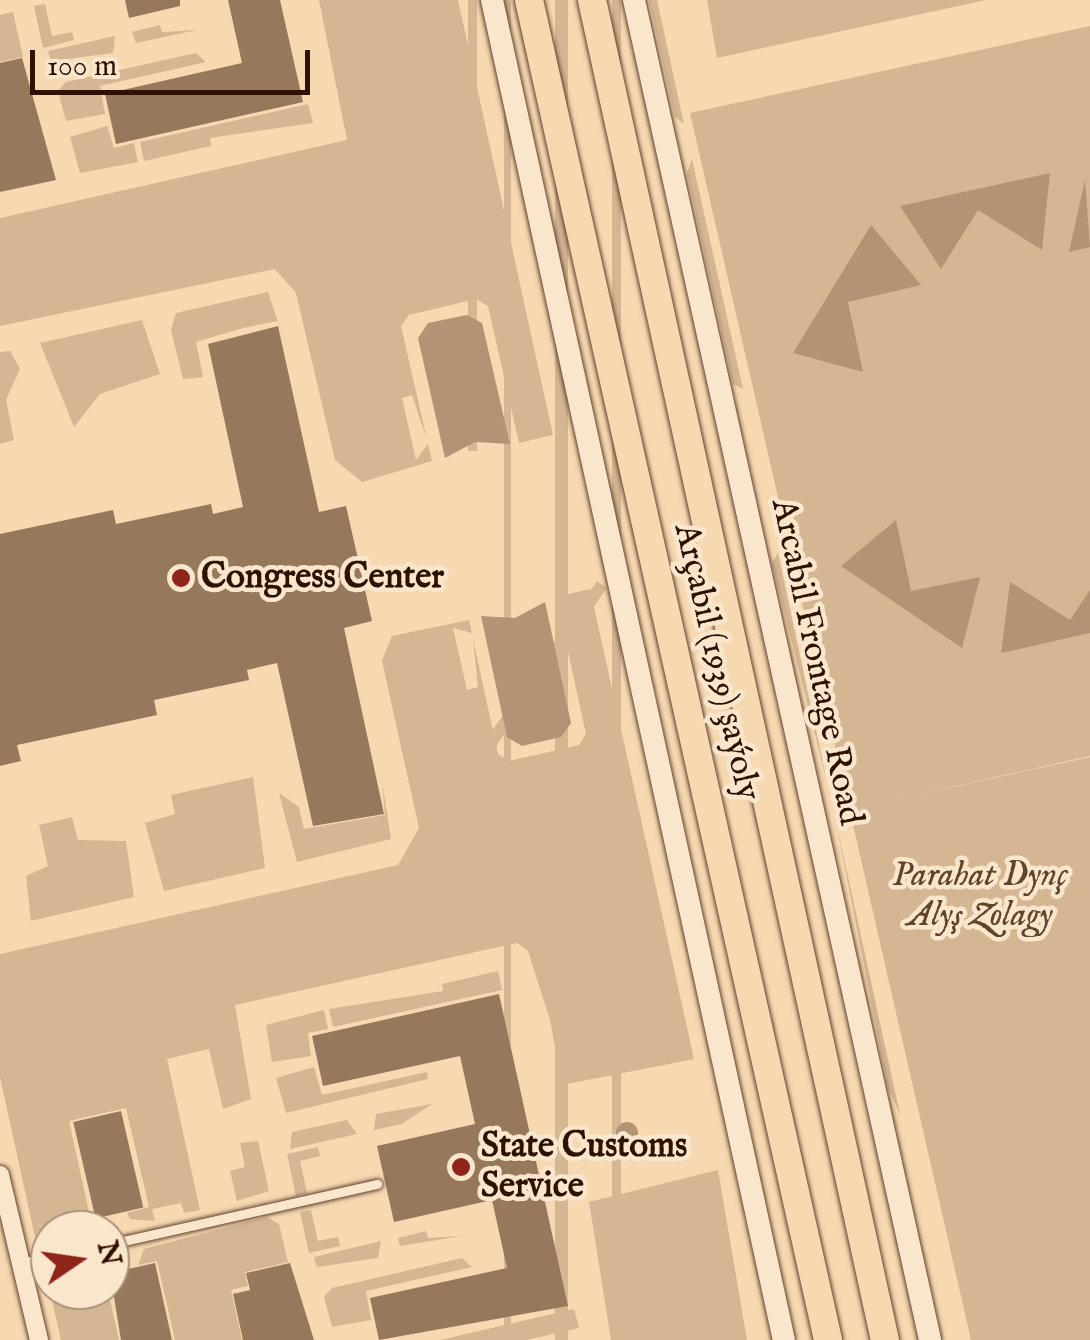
<!DOCTYPE html>
<html>
<head>
<meta charset="utf-8">
<style>
  body { margin:0 }
  #map { position:relative; width:1090px; height:1340px; overflow:hidden; background:#f6d8b1; font-family:"IM FELL English",serif }
  div>[style] { position:absolute }
  .green>* { inset:0; background:#d4b693; transform-origin:0 0 }
  .water>* { inset:0; background:#b29475 }
  .round { border-radius:50% }
  .building>* { inset:0; background:#96785c; transform-origin:0 0 }
  .roads { filter:drop-shadow(0 0 2px #61432c) drop-shadow(0 0 2px #61432c) }
  .lane>* { height:9px; margin:-4.5px; padding:0 4.5px; transform-origin:4.5px; border-radius:4.5px; background:#f9e6cc }
  .street>* { height:18px; margin:-9px; padding:0 9px; transform-origin:9px; border-radius:9px; background:#f9e6cc }
  .secondary>* { height:22px; margin:-11px; padding:0 11px; transform-origin:11px; border-radius:11px; background:#f9e6cc }
  .primary>* { height:28px; margin:-14px; padding:0 14px; transform-origin:14px; border-radius:14px; background:#f6d8b1 }
  .dots>* { width:28px; height:28px; translate:-50% -50%; box-sizing:border-box; border:5px solid #f9e6cc; border-radius:50% }
  span { translate:-50% -50%; white-space:nowrap; text-align:center; line-height:1.15; -webkit-text-stroke:9px #f9e6cc; paint-order:stroke }
  .poi-label { font-size:35px; color:#2f1100; font-weight:700 }
  .left { translate:0 -50%; text-align:left }
  .street-label { font-size:35px; color:#2f1100 }
  .park-label { font-size:35px; color:#61432c; font-style:italic }
  .north { position:absolute; left:30px; top:1210px; width:100px; height:100px; box-sizing:border-box; background:#f9e6cc; border:2px solid #a8917a; border-radius:50%; rotate:77deg; font-size:28px; font-weight:700; line-height:40px; text-align:center; color:#2f1100 }
  .north::after { content:''; display:block; margin:auto; width:35px; height:45px; background:#8f2418; clip-path:polygon(50% 0,100% 100%,50% 72%,0 100%) }
  .scale { position:absolute; left:30px; top:50px; width:280px; height:45px; box-sizing:border-box; border:5px solid #2f1100; border-top:0; padding-left:12px; font-size:30px; line-height:35px; white-space:nowrap; color:#2f1100; -webkit-text-stroke:8px #f9e6cc; paint-order:stroke }
</style>
</head>
<body>
<div id="map">
  <div class="green">
    <i style="clip-path:polygon(319px 0,458px 0,553px 435px,519px 443px,488px 306px,476px 299px,409px 315px,401px 326px,427px 440px,412px 395px,402px 398px,416px 460px,428px 444px,432px 461px,362px 482px,335px 460px,296px 293px,275px 269px,0 326px,0 218px,347px 140px)"></i>
    <i style="left:468px;top:0;width:9px;height:451px"></i>
    <i style="left:504px;top:0;width:7px;height:1372px"></i>
    <i style="left:555px;top:0;width:13px;height:1372px"></i>
    <i style="left:612px;top:0;width:9px;height:1372px"></i>
    <i style="clip-path:polygon(649px 0,657px 0,684px 124px,675px 117px)"></i>
    <i style="clip-path:polygon(707px 0,986px 0,717px 58px)"></i>
    <i style="clip-path:polygon(45px 4px,52px 36px,72px 32px,74px 40px,43px 48px,34px 6px)"></i>
    <i style="clip-path:polygon(13px 12px,23px 57px,0 62px,0 15px)"></i>
    <i style="clip-path:polygon(160px 25px,162px 32px,197px 30px,136px 43px,132px 32px)"></i>
    <i style="clip-path:polygon(1090px 26px,1090px 756px,888px 801px,1090px 757px,1090px 1340px,971px 1340px,690px 113px)"></i>
    <i style="clip-path:polygon(115px 36px,113px 53px,51px 61px,48px 51px)"></i>
    <i style="clip-path:polygon(196px 53px,206px 62px,100px 86px,105px 114px,66px 121px,58px 91px,66px 82px)"></i>
    <i style="clip-path:polygon(308px 104px,313px 123px,210px 138px,211px 146px,144px 161px,140px 142px)"></i>
    <i style="clip-path:polygon(107px 126px,114px 148px,134px 143px,138px 162px,80px 173px,70px 137px)"></i>
    <i style="clip-path:polygon(692px 159px,743px 389px,733px 384px,687px 173px)"></i>
    <i style="clip-path:polygon(268px 292px,289px 355px,278px 321px,243px 328px,196px 342px,203px 377px,183px 379px,171px 330px,176px 313px)"></i>
    <i style="clip-path:polygon(142px 320px,160px 374px,100px 394px,74px 427px,40px 343px)"></i>
    <i style="clip-path:polygon(10px 351px,20px 369px,6px 400px,14px 440px,0 444px,0 352px)"></i>
    <i style="clip-path:polygon(778px 553px,827px 782px,772px 563px)"></i>
    <i style="left:597px;top:581px;width:12px;height:483px;rotate:35deg"></i>
    <i style="clip-path:polygon(590px 589px,694px 1059px,562px 1085px,550px 1020px,528px 951px,517px 943px,235px 1005px,251px 1099px,223px 1109px,209px 1049px,167px 1059px,200px 1210px,184px 1213px,181px 1203px,152px 1209px,155px 1221px,130px 1219px,127px 1213px,149px 1207px,126px 1108px,69px 1121px,93px 1230px,50px 1230px,50px 1243px,37px 1246px,0 1077px,0 954px,398px 865px,419px 828px,382px 661px,392px 636px,469px 620px,472px 633px,453px 628px,467px 690px,478px 687px,473px 639px,498px 754px,509px 761px,579px 745px,586px 734px,556px 597px)"></i>
    <i style="clip-path:polygon(253px 777px,265px 868px,164px 891px,145px 823px,175px 814px,171px 795px)"></i>
    <i style="clip-path:polygon(382px 781px,391px 839px,297px 862px,279px 793px,299px 807px,304px 829px,385px 815px)"></i>
    <i style="clip-path:polygon(72px 817px,78px 840px,126px 841px,134px 897px,31px 921px,26px 876px,48px 866px,39px 825px)"></i>
    <i style="clip-path:polygon(835px 817px,900px 1114px,888px 1088px)"></i>
    <i style="clip-path:polygon(498px 971px,502px 990px,333px 1027px,329px 1009px,443px 991px,442px 984px)"></i>
    <i style="clip-path:polygon(324px 1010px,328px 1029px,308px 1033px,311px 1056px,272px 1062px,266px 1025px)"></i>
    <i style="clip-path:polygon(314px 1067px,322px 1095px,427px 1072px,428px 1079px,286px 1113px,276px 1078px)"></i>
    <i style="clip-path:polygon(432px 1104px,402px 1124px,374px 1130px,376px 1114px)"></i>
    <i style="clip-path:polygon(347px 1120px,357px 1134px,290px 1149px,292px 1132px)"></i>
    <i style="clip-path:polygon(258px 1141px,269px 1191px,237px 1201px,230px 1171px,245px 1167px,240px 1143px)"></i>
    <i style="clip-path:polygon(318px 1147px,320px 1156px,300px 1161px,307px 1193px,296px 1196px,287px 1154px)"></i>
    <i style="clip-path:polygon(718px 1170px,747px 1340px,611px 1340px,589px 1202px)"></i>
    <i style="clip-path:polygon(311px 1210px,318px 1241px,338px 1237px,340px 1246px,309px 1253px,300px 1212px)"></i>
    <i style="clip-path:polygon(267px 1217px,279px 1224px,288px 1262px,245px 1272px,248px 1286px,231px 1290px,242px 1340px,175px 1340px,157px 1261px,138px 1265px,144px 1249px)"></i>
    <i style="clip-path:polygon(426px 1231px,428px 1238px,462px 1236px,400px 1246px,398px 1238px)"></i>
    <i style="clip-path:polygon(381px 1241px,378px 1258px,317px 1267px,314px 1257px)"></i>
    <i style="clip-path:polygon(462px 1258px,472px 1267px,366px 1291px,371px 1320px,332px 1327px,324px 1297px,332px 1288px)"></i>
    <i style="clip-path:polygon(50px 1267px,50px 1290px,108px 1290px,119px 1340px,61px 1340px,45px 1269px)"></i>
    <i style="clip-path:polygon(574px 1309px,579px 1328px,527px 1340px,440px 1340px)"></i>
  </div>
  <div class="water">
    <i style="clip-path:polygon(1050px 173px,1042px 250px,978px 210px,941px 269px,900px 206px)"></i>
    <i style="clip-path:polygon(1085px 180px,1090px 247px,1069px 252px)"></i>
    <i style="clip-path:polygon(871px 225px,921px 285px,848px 302px,863px 372px,793px 353px)"></i>
    <i style="clip-path:polygon(467px 315px,482px 323px,510px 444px,475px 442px,445px 458px,418px 338px,428px 323px)"></i>
    <i style="clip-path:polygon(896px 520px,911px 591px,980px 577px,962px 648px,841px 566px)"></i>
    <i style="clip-path:polygon(1010px 582px,1070px 620px,1090px 590px,1090px 633px,1001px 653px)"></i>
    <i style="clip-path:polygon(545px 602px,571px 723px,561px 737px,522px 746px,507px 737px,481px 616px,515px 618px)"></i>
    <i class="round" style="left:616px;top:1122px;width:22px;height:22px"></i>
  </div>
  <div class="building">
    <i style="clip-path:polygon(125px 0,180px 0,180px 6px,129px 18px)"></i>
    <i style="clip-path:polygon(228px 0,280px 0,303px 102px,116px 144px,105px 94px,242px 63px)"></i>
    <i style="clip-path:polygon(22px 58px,56px 180px,0 192px,0 63px)"></i>
    <i style="clip-path:polygon(278px 326px,319px 512px,346px 506px,372px 621px,344px 628px,384px 814px,313px 826px,277px 663px,247px 670px,249px 680px,154px 700px,157px 715px,17px 745px,21px 761px,0 766px,0 534px,113px 510px,116px 524px,211px 504px,213px 514px,243px 507px,208px 344px)"></i>
    <i style="clip-path:polygon(499px 994px,568px 1306px,379px 1340px,370px 1298px,507px 1268px,492px 1200px,394px 1222px,377px 1146px,475px 1124px,460px 1056px,323px 1086px,312px 1036px)"></i>
    <i style="left:121px;top:1111px;width:99px;height:49px;rotate:77deg"></i>
    <i style="clip-path:polygon(155px 1263px,172px 1340px,121px 1340px,110px 1273px)"></i>
    <i style="clip-path:polygon(290px 1263px,314px 1340px,243px 1340px,233px 1294px,250px 1290px,246px 1273px)"></i>
  </div>
  <div class="roads">
    <div class="lane">
      <i style="left:110px;top:1244px;width:274px;rotate:-12.7deg"></i>
      <i style="left:21px;top:1263px;width:30px;rotate:-12deg"></i>
    </div>
    <div class="street">
      <i style="left:0;top:1175px;width:170px;rotate:76.7deg"></i>
    </div>
    <div class="secondary">
      <i style="left:492px;top:0;width:1371px;rotate:77.71deg"></i>
      <i style="left:634px;top:0;width:1372px;rotate:77.54deg"></i>
    </div>
    <div class="primary">
      <i style="left:529px;top:0;width:1373px;rotate:77.42deg"></i>
      <i style="left:592px;top:0;width:1372px;rotate:77.67deg"></i>
    </div>
  </div>
  <div class="dots">
    <i style="left:181px;top:578px;background:#8f2418"></i>
    <i style="left:461px;top:1167px;background:#8f2418"></i>
  </div>
  <div class="poi-label">
    <span class="left" style="left:201px;top:578px">Congress Center</span>
    <span class="left" style="left:481px;top:1167px">State Customs<br>Service</span>
  </div>
  <div class="street-label">
    <span style="left:716px;top:662px;rotate:77deg">Arçabil (1939) şaýoly</span>
    <span style="left:816px;top:662px;rotate:78deg">Arcabil Frontage Road</span>
  </div>
  <div class="park-label">
    <span style="left:980px;top:896px">Parahat Dynç<br>Alyş Zolagy</span>
  </div>
  <div class="north">N</div>
  <div class="scale">100 m</div>
</div>
</body>
</html>
